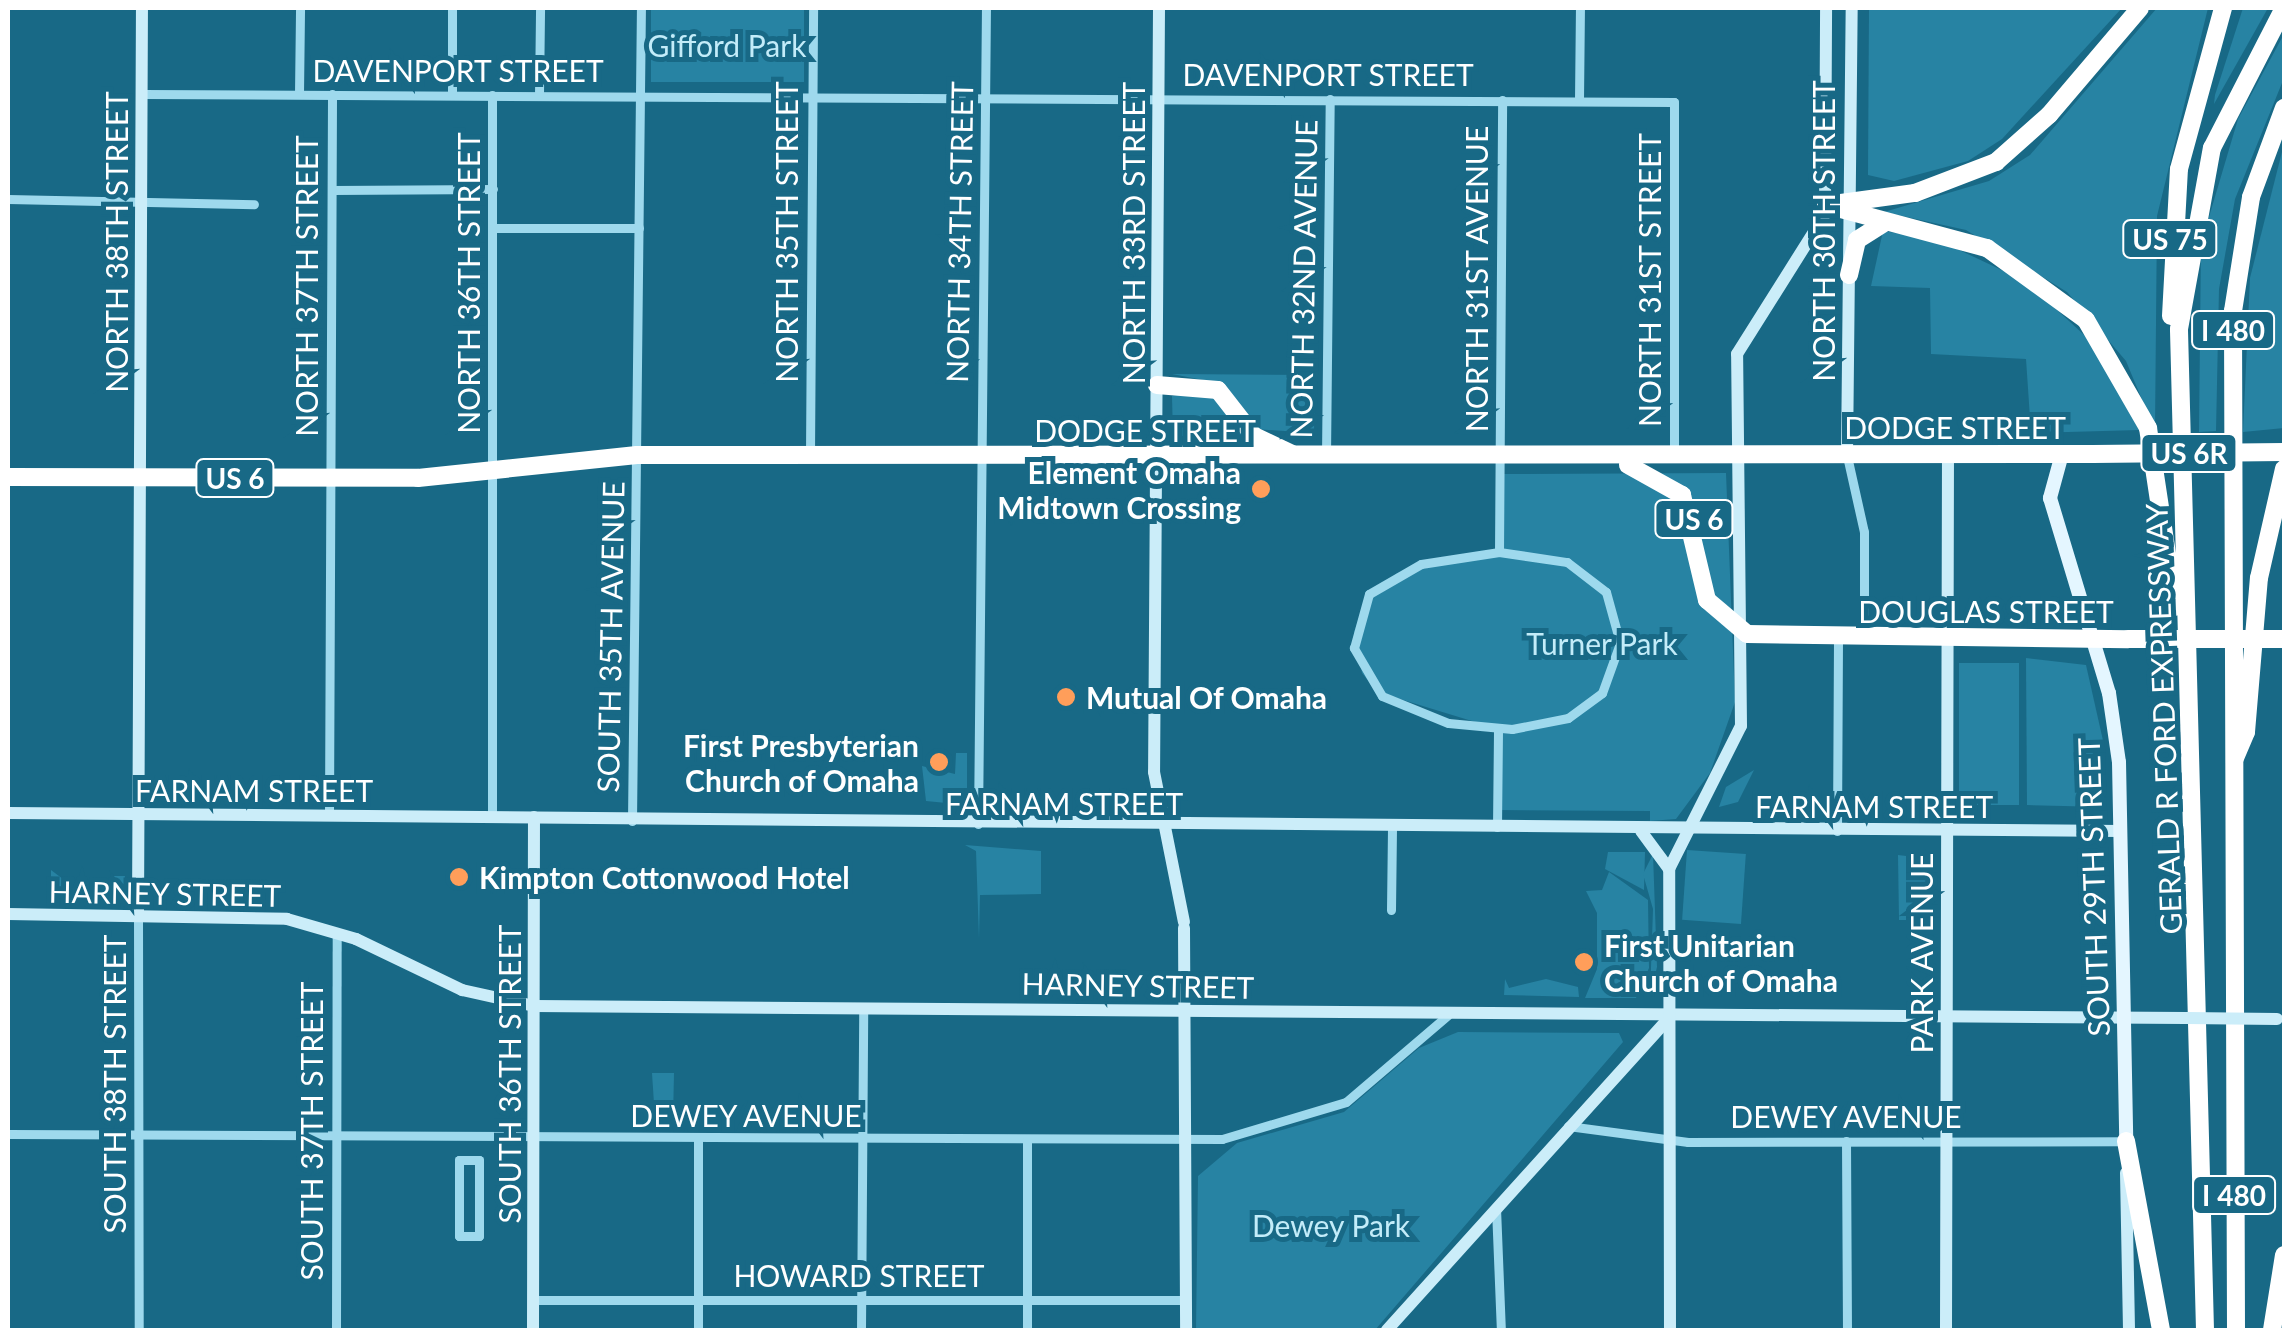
<!DOCTYPE html>
<html>
<head>
<meta charset="utf-8">
<style>
  body { margin:0 }
  #map { position:relative; width:2292px; height:1338px; overflow:hidden; background:#186986; font-family:Lato,sans-serif }
  div>[style] { position:absolute }
  .green>* { inset:0; background:#2783a3; transform-origin:0 0 }
  .street>* { height:9px; margin:-4.5px; padding:0 4.5px; transform-origin:4.5px; border-radius:4.5px; background:#9ed9ed }
  .secondary>* { height:12px; margin:-6px; padding:0 6px; transform-origin:6px; border-radius:6px; background:#cbedf9 }
  .primary>* { height:14px; margin:-7px; padding:0 7px; transform-origin:7px; border-radius:7px; background:#e4f6ff }
  .highway>* { height:18px; margin:-9px; padding:0 9px; transform-origin:9px; border-radius:9px; background:#fff }
  .secondary-bridge>* { height:12px; margin:-6px; padding:0 6px; transform-origin:6px; border-radius:6px; background:#cbedf9 }
  .highway-bridge>* { height:18px; margin:-9px; padding:0 9px; transform-origin:9px; border-radius:9px; background:#fff }
  .dots>* { width:28px; height:28px; translate:-50% -50%; box-sizing:border-box; border:5px solid #186986; border-radius:50% }
  span { translate:-50% -50%; white-space:nowrap; text-align:center; line-height:1.15; -webkit-text-stroke:10px #186986; paint-order:stroke }
  .shield-label span { padding:2px 8px; background:#186986; border:2px solid; border-radius:8px; -webkit-text-stroke-width:0 }
  .shield-label { font-size:28px; color:#fff; font-weight:700 }
  .park-label { font-size:30px; color:#c3ecf9 }
  .street-label { font-size:30px; color:#fff }
  .poi-label { font-size:30px; color:#fff; font-weight:700 }
  .right { translate:-100% -50%; text-align:right }
  .left { translate:0 -50%; text-align:left }
  .frame { position:absolute; inset:0; border:10px solid #fff; pointer-events:none }
</style>
</head>
<body>
<div id="map">
  <div class="green">
    <i style="left:651px;top:8px;width:153px;height:74px"></i>
    <i style="clip-path:polygon(1869px 8px,2122px 8px,2002px 139px,1968px 161px,1894px 181px,1868px 175px)"></i>
    <i style="clip-path:polygon(2157px 8px,2208px 8px,2157px 216px,2155px 431px,2126px 361px,2067px 292px,1966px 230px,1884px 212px,1989px 181px,2030px 155px)"></i>
    <i style="clip-path:polygon(2243px 8px,2268px 8px,2214px 104px,2215px 95px)"></i>
    <i style="clip-path:polygon(2284px 34px,2284px 78px,2235px 199px,2219px 289px,2216px 431px,2199px 432px,2201px 244px,2238px 119px)"></i>
    <i style="clip-path:polygon(2284px 144px,2284px 428px,2243px 432px,2250px 278px)"></i>
    <i style="clip-path:polygon(1883px 231px,1936px 239px,2027px 282px,2096px 346px,2139px 430px,2031px 433px,2026px 359px,1931px 354px,1930px 288px,1871px 286px)"></i>
    <i style="clip-path:polygon(1172px 374px,1315px 375px,1314px 433px,1254px 429px,1208px 381px)"></i>
    <i style="clip-path:polygon(1208px 390px,1247px 437px,1173px 436px,1172px 396px)"></i>
    <i style="clip-path:polygon(1726px 473px,1735px 702px,1710px 773px,1676px 819px,1650px 821px,1650px 811px,1497px 810px,1498px 729px,1377px 692px,1362px 673px,1354px 632px,1366px 599px,1397px 573px,1499px 551px,1500px 474px)"></i>
    <i style="clip-path:polygon(2026px 658px,2086px 665px,2104px 745px,2104px 807px,2027px 805px)"></i>
    <i style="left:1959px;top:663px;width:60px;height:142px"></i>
    <i style="clip-path:polygon(956px 753px,967px 753px,967px 805px,926px 801px,922px 766px,955px 774px)"></i>
    <i style="clip-path:polygon(1754px 770px,1738px 802px,1719px 807px,1726px 787px)"></i>
    <i style="clip-path:polygon(965px 845px,1041px 851px,1041px 894px,980px 895px,979px 939px,976px 851px)"></i>
    <i style="left:1687px;top:850px;width:59px;height:70px;rotate:4deg"></i>
    <i style="clip-path:polygon(1608px 852px,1645px 852px,1644px 890px,1605px 869px)"></i>
    <i style="clip-path:polygon(1653px 854px,1657px 967px,1650px 997px,1653px 909px,1643px 874px)"></i>
    <i style="clip-path:polygon(1898px 855px,1931px 859px,1927px 920px,1899px 920px)"></i>
    <i style="clip-path:polygon(51px 870px,80px 892px,109px 894px,119px 881px,112px 876px,125px 876px,122px 898px,51px 898px)"></i>
    <i style="clip-path:polygon(1609px 872px,1648px 900px,1649px 968px,1636px 998px,1585px 998px,1597px 969px,1597px 913px,1586px 891px,1602px 890px)"></i>
    <i style="clip-path:polygon(1546px 979px,1578px 987px,1579px 997px,1504px 995px,1505px 979px,1509px 988px)"></i>
    <i style="clip-path:polygon(1458px 1032px,1619px 1033px,1623px 1042px,1375px 1330px,1196px 1330px,1198px 1176px,1237px 1143px,1344px 1112px,1419px 1048px)"></i>
    <i style="clip-path:polygon(652px 1073px,674px 1073px,673px 1119px,655px 1119px)"></i>
  </div>
  <div class="street">
    <i style="left:142px;top:94px;width:1532px;rotate:0.3deg"></i>
    <i style="left:1674px;top:102px;width:355px;rotate:90deg"></i>
    <i style="left:299px;top:94px;width:86px;rotate:-89.3deg"></i>
    <i style="left:452px;top:95px;width:87px;rotate:-90deg"></i>
    <i style="left:492px;top:95px;width:721px;rotate:90deg"></i>
    <i style="left:539px;top:95px;width:87px;rotate:-89.3deg"></i>
    <i style="left:1579px;top:100px;width:92px;rotate:-89.4deg"></i>
    <i style="left:332px;top:190px;width:161px;rotate:-0.4deg"></i>
    <i style="left:8px;top:199px;width:246px;rotate:1.2deg"></i>
    <i style="left:493px;top:228px;width:146px"></i>
    <i style="left:810px;top:454px;width:446px;rotate:-89.6deg"></i>
    <i style="left:1326px;top:456px;width:357px;rotate:-89.4deg"></i>
    <i style="left:1847px;top:456px;width:78px;rotate:77.4deg"></i>
    <i style="left:1864px;top:532px;width:103px;rotate:90deg"></i>
    <i style="left:1499px;top:552px;width:69px;rotate:8.4deg"></i>
    <i style="left:1567px;top:562px;width:49px;rotate:37.6deg"></i>
    <i style="left:1606px;top:592px;width:53px;rotate:74.6deg"></i>
    <i style="left:1620px;top:643px;width:53px;rotate:109.8deg"></i>
    <i style="left:1602px;top:693px;width:42px;rotate:143.7deg"></i>
    <i style="left:1568px;top:718px;width:57px;rotate:168.9deg"></i>
    <i style="left:1512px;top:729px;width:64px;rotate:-174.6deg"></i>
    <i style="left:1448px;top:723px;width:71px;rotate:-157.8deg"></i>
    <i style="left:1382px;top:696px;width:56px;rotate:-120.3deg"></i>
    <i style="left:1354px;top:648px;width:56px;rotate:-74.5deg"></i>
    <i style="left:1369px;top:594px;width:60px;rotate:-30deg"></i>
    <i style="left:1421px;top:564px;width:79px;rotate:-8.7deg"></i>
    <i style="left:1499px;top:552px;width:452px;rotate:-89.6deg"></i>
    <i style="left:329px;top:815px;width:721px;rotate:-89.76deg"></i>
    <i style="left:632px;top:821px;width:813px;rotate:-89.37deg"></i>
    <i style="left:978px;top:824px;width:816px;rotate:-89.44deg"></i>
    <i style="left:1497px;top:827px;width:98px;rotate:-89.4deg"></i>
    <i style="left:1837px;top:831px;width:193px;rotate:-89.7deg"></i>
    <i style="left:1391px;top:910px;width:81px;rotate:-89.3deg"></i>
    <i style="left:138px;top:915px;width:415px;rotate:89.9deg"></i>
    <i style="left:1568px;top:1126px;width:121px;rotate:7.6deg"></i>
    <i style="left:1688px;top:1142px;width:438px;rotate:-0.1deg"></i>
    <i style="left:8px;top:1134px;width:1214px;rotate:0.24deg"></i>
    <i style="left:1222px;top:1139px;width:129px;rotate:-16.6deg"></i>
    <i style="left:1346px;top:1102px;width:134px;rotate:-40.5deg"></i>
    <i style="left:1846px;top:1141px;width:189px;rotate:89.7deg"></i>
    <i style="left:459px;top:1160px;width:20px"></i>
    <i style="left:479px;top:1160px;width:76px;rotate:90deg"></i>
    <i style="left:479px;top:1236px;width:20px;rotate:180deg"></i>
    <i style="left:459px;top:1236px;width:76px;rotate:-90deg"></i>
    <i style="left:1496px;top:1208px;width:122px;rotate:87.7deg"></i>
    <i style="left:533px;top:1300px;width:653px"></i>
    <i style="left:336px;top:1330px;width:398px;rotate:-89.9deg"></i>
    <i style="left:698px;top:1330px;width:190px;rotate:-90deg"></i>
    <i style="left:861px;top:1330px;width:322px;rotate:-89.6deg"></i>
    <i style="left:1027px;top:1330px;width:191px;rotate:-90deg"></i>
  </div>
  <div class="secondary">
    <i style="left:1159px;top:8px;width:764px;rotate:90.37deg"></i>
    <i style="left:1154px;top:772px;width:153px;rotate:78.7deg"></i>
    <i style="left:1847px;top:456px;width:448px;rotate:-89.4deg"></i>
    <i style="left:8px;top:813px;width:2113px;rotate:0.49deg"></i>
    <i style="left:1641px;top:831px;width:47px;rotate:53.6deg"></i>
    <i style="left:8px;top:914px;width:279px;rotate:1deg"></i>
    <i style="left:287px;top:919px;width:72px;rotate:16.2deg"></i>
    <i style="left:356px;top:939px;width:118px;rotate:25.7deg"></i>
    <i style="left:462px;top:990px;width:74px;rotate:12.5deg"></i>
    <i style="left:534px;top:1006px;width:1652px;rotate:0.42deg"></i>
    <i style="left:138px;top:915px;width:907px;rotate:-89.75deg"></i>
    <i style="left:1184px;top:928px;width:402px;rotate:89.7deg"></i>
    <i style="left:2126px;top:1173px;width:157px;rotate:88.9deg"></i>
    <i style="left:533px;top:1330px;width:513px;rotate:-89.89deg"></i>
    <i style="left:1387px;top:1330px;width:421px;rotate:-47.9deg"></i>
    <i style="left:1670px;top:1330px;width:461px;rotate:-90.1deg"></i>
    <i style="left:1669px;top:869px;width:160px;rotate:-63.3deg"></i>
    <i style="left:1741px;top:726px;width:372px;rotate:-90.6deg"></i>
    <i style="left:1737px;top:354px;width:165px;rotate:-57.8deg"></i>
    <i style="left:1825px;top:214px;width:206px;rotate:-89.7deg"></i>
    <i style="left:1946px;top:1330px;width:875px;rotate:-89.87deg"></i>
  </div>
  <div class="primary">
    <i style="left:2062px;top:454px;width:46px;rotate:105.3deg"></i>
    <i style="left:2050px;top:498px;width:204px;rotate:73.2deg"></i>
    <i style="left:2109px;top:693px;width:70px;rotate:81.8deg"></i>
    <i style="left:2119px;top:762px;width:379px;rotate:88.9deg"></i>
  </div>
  <div class="highway">
    <i style="left:1826px;top:205px;width:167px;rotate:15deg"></i>
    <i style="left:1987px;top:248px;width:122px;rotate:36deg"></i>
    <i style="left:2086px;top:320px;width:125px;rotate:60.1deg"></i>
    <i style="left:2148px;top:428px;width:181px;rotate:81.4deg"></i>
    <i style="left:1826px;top:205px;width:90px;rotate:-7.7deg"></i>
    <i style="left:1915px;top:193px;width:87px;rotate:-20.9deg"></i>
    <i style="left:1996px;top:162px;width:71px;rotate:-41.6deg"></i>
    <i style="left:2049px;top:115px;width:140px;rotate:-49.6deg"></i>
    <i style="left:1849px;top:275px;width:36px;rotate:-77deg"></i>
    <i style="left:1857px;top:240px;width:34px;rotate:-32deg"></i>
    <i style="left:2171px;top:316px;width:147px;rotate:-86.9deg"></i>
    <i style="left:2179px;top:169px;width:167px;rotate:-74.7deg"></i>
    <i style="left:1157px;top:385px;width:61px;rotate:4.7deg"></i>
    <i style="left:1218px;top:390px;width:58px;rotate:52deg"></i>
    <i style="left:1254px;top:436px;width:42px;rotate:25.3deg"></i>
    <i style="left:1628px;top:465px;width:62px;rotate:29.1deg"></i>
    <i style="left:1682px;top:495px;width:108px;rotate:76.6deg"></i>
    <i style="left:1707px;top:600px;width:52px;rotate:40.4deg"></i>
    <i style="left:1747px;top:634px;width:381px;rotate:0.8deg"></i>
    <i style="left:8px;top:477px;width:410px;rotate:0.1deg"></i>
    <i style="left:418px;top:478px;width:220px;rotate:-6deg"></i>
    <i style="left:637px;top:455px;width:1456px;rotate:-0.04deg"></i>
    <i style="left:2235px;top:758px;width:28px;rotate:-67deg"></i>
    <i style="left:2246px;top:732px;width:155px;rotate:-85.2deg"></i>
    <i style="left:2259px;top:578px;width:112px;rotate:-77.1deg"></i>
    <i style="left:2126px;top:1141px;width:192px;rotate:79.5deg"></i>
    <i style="left:2205px;top:1330px;width:1001px;rotate:-91.49deg"></i>
    <i style="left:2179px;top:329px;width:184px;rotate:-79.7deg"></i>
    <i style="left:2212px;top:148px;width:157px;rotate:-62.8deg"></i>
    <i style="left:2236px;top:1330px;width:1019px;rotate:-90.17deg"></i>
    <i style="left:2233px;top:311px;width:115px;rotate:-81deg"></i>
    <i style="left:2251px;top:197px;width:95px;rotate:-69.7deg"></i>
    <i style="left:2272px;top:1330px;width:76px;rotate:-80.9deg"></i>
  </div>
  <div class="secondary-bridge">
    <i style="left:2186px;top:1018px;width:91px;rotate:0.6deg"></i>
  </div>
  <div class="highway-bridge">
    <i style="left:2093px;top:454px;width:191px;rotate:-0.6deg"></i>
    <i style="left:2128px;top:639px;width:156px"></i>
  </div>
  <div class="dots">
    <i style="left:1261px;top:489px;background:#ff9e5a"></i>
    <i style="left:1066px;top:697px;background:#ff9e5a"></i>
    <i style="left:939px;top:762px;background:#ff9e5a"></i>
    <i style="left:459px;top:877px;background:#ff9e5a"></i>
    <i style="left:1584px;top:962px;background:#ff9e5a"></i>
  </div>
  <div class="shield-label">
    <span style="left:2170px;top:239px">US 75</span>
    <span style="left:2233px;top:330px">I 480</span>
    <span style="left:2189px;top:453px">US 6R</span>
    <span style="left:235px;top:478px">US 6</span>
    <span style="left:1694px;top:519px">US 6</span>
    <span style="left:2234px;top:1195px">I 480</span>
  </div>
  <div class="park-label">
    <span style="left:727px;top:45px">Gifford Park</span>
    <span style="left:1602px;top:643px">Turner Park</span>
    <span style="left:1331px;top:1225px">Dewey Park</span>
  </div>
  <div class="street-label">
    <span style="left:458px;top:70px">DAVENPORT STREET</span>
    <span style="left:1328px;top:74px">DAVENPORT STREET</span>
    <span style="left:1823px;top:231px;rotate:-90deg">NORTH 30TH STREET</span>
    <span style="left:786px;top:232px;rotate:-90deg">NORTH 35TH STREET</span>
    <span style="left:959px;top:232px;rotate:-89deg">NORTH 34TH STREET</span>
    <span style="left:1133px;top:233px;rotate:-90deg">NORTH 33RD STREET</span>
    <span style="left:116px;top:242px;rotate:-90deg">NORTH 38TH STREET</span>
    <span style="left:1303px;top:279px;rotate:-89deg">NORTH 32ND AVENUE</span>
    <span style="left:1476px;top:279px;rotate:-90deg">NORTH 31ST AVENUE</span>
    <span style="left:1649px;top:280px;rotate:-90deg">NORTH 31ST STREET</span>
    <span style="left:468px;top:283px;rotate:-90deg">NORTH 36TH STREET</span>
    <span style="left:306px;top:286px;rotate:-90deg">NORTH 37TH STREET</span>
    <span style="left:1955px;top:427px">DODGE STREET</span>
    <span style="left:1145px;top:430px">DODGE STREET</span>
    <span style="left:1986px;top:611px">DOUGLAS STREET</span>
    <span style="left:610px;top:637px;rotate:-89deg">SOUTH 35TH AVENUE</span>
    <span style="left:2163px;top:719px;rotate:-92deg">GERALD R FORD EXPRESSWAY</span>
    <span style="left:254px;top:790px">FARNAM STREET</span>
    <span style="left:1064px;top:803px">FARNAM STREET</span>
    <span style="left:1874px;top:806px">FARNAM STREET</span>
    <span style="left:2093px;top:887px;rotate:-92deg">SOUTH 29TH STREET</span>
    <span style="left:165px;top:893px;rotate:1deg">HARNEY STREET</span>
    <span style="left:1921px;top:953px;rotate:-90deg">PARK AVENUE</span>
    <span style="left:1138px;top:985px;rotate:1deg">HARNEY STREET</span>
    <span style="left:509px;top:1074px;rotate:-90deg">SOUTH 36TH STREET</span>
    <span style="left:114px;top:1084px;rotate:-90deg">SOUTH 38TH STREET</span>
    <span style="left:746px;top:1115px">DEWEY AVENUE</span>
    <span style="left:1846px;top:1116px">DEWEY AVENUE</span>
    <span style="left:311px;top:1131px;rotate:-90deg">SOUTH 37TH STREET</span>
    <span style="left:859px;top:1275px">HOWARD STREET</span>
  </div>
  <div class="poi-label">
    <span class="right" style="left:1241px;top:489px">Element Omaha<br>Midtown Crossing</span>
    <span class="left" style="left:1086px;top:697px">Mutual Of Omaha</span>
    <span class="right" style="left:919px;top:762px">First Presbyterian<br>Church of Omaha</span>
    <span class="left" style="left:479px;top:877px">Kimpton Cottonwood Hotel</span>
    <span class="left" style="left:1604px;top:962px">First Unitarian<br>Church of Omaha</span>
  </div>
  <div class="frame"></div>
</div>
</body>
</html>
